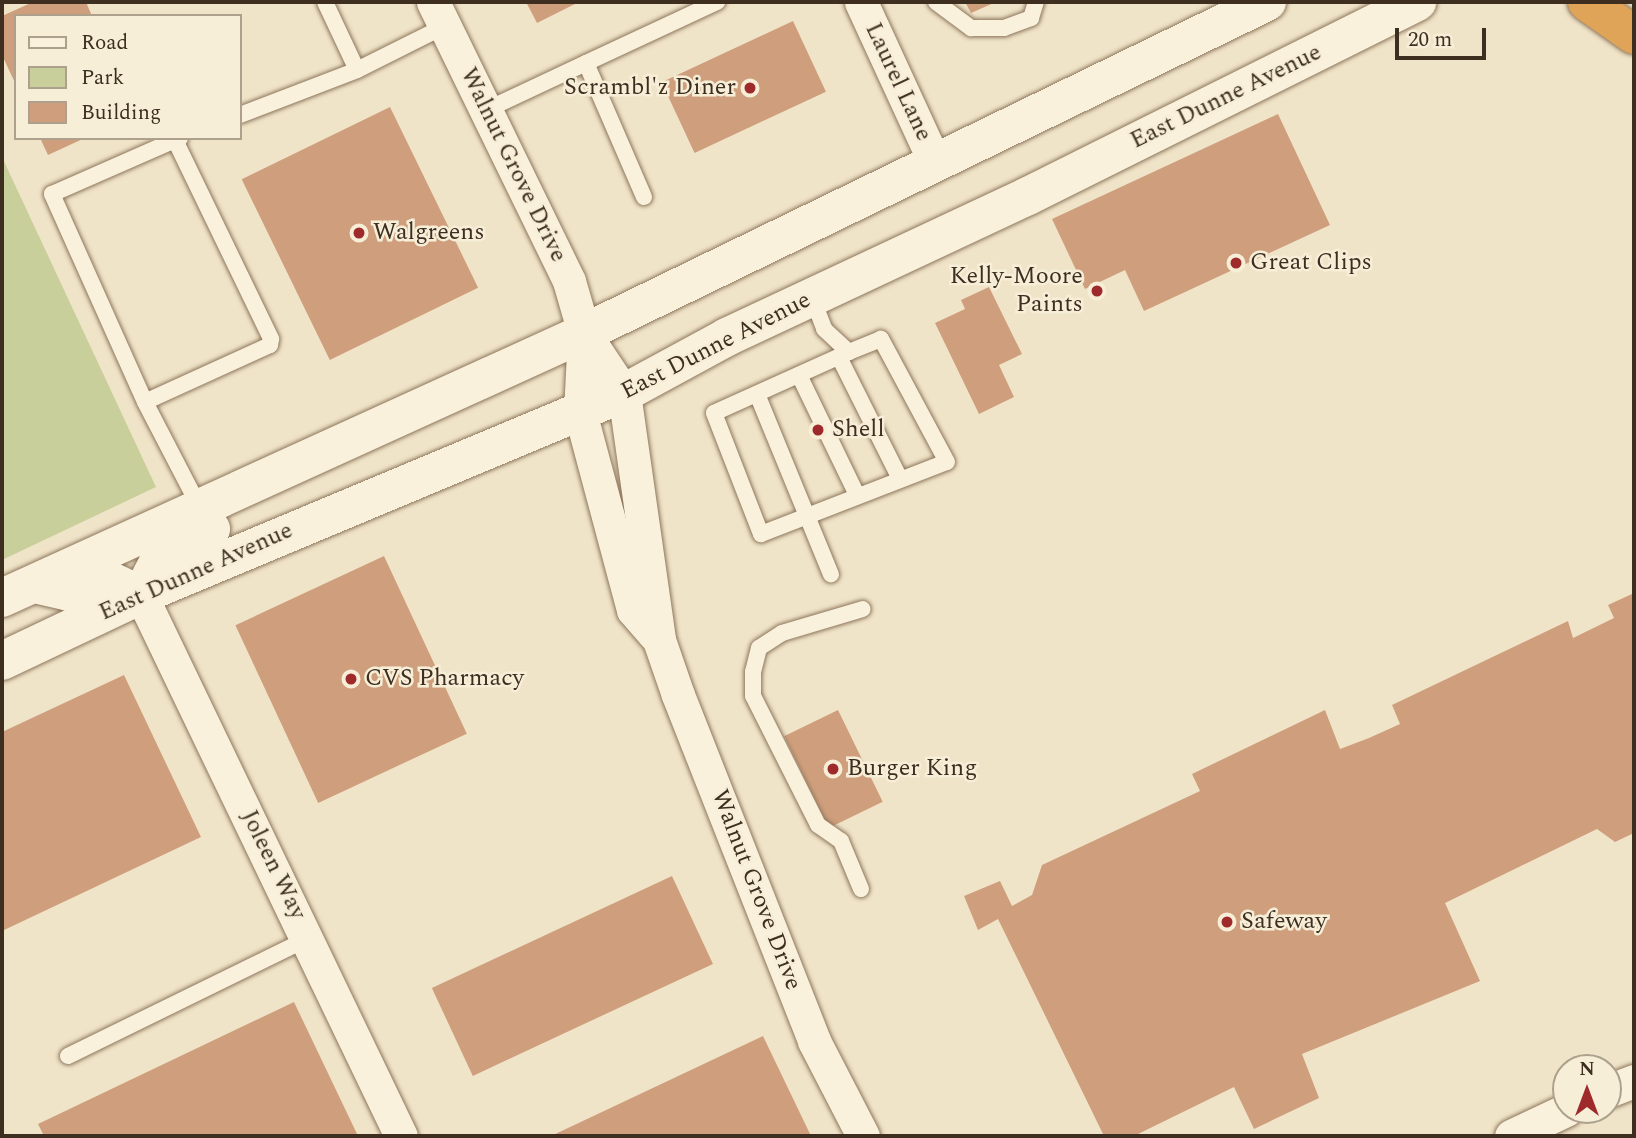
<!DOCTYPE html>
<html>
<head>
<meta charset="utf-8">
<style>
  body { margin:0 }
  #map { position:relative; width:1636px; height:1138px; overflow:hidden; background:#f0e4c8; font-family:Spectral,serif }
  div>[style] { position:absolute }
  .green>* { inset:0; background:#c9cf9b }
  .building>* { inset:0; background:#cf9f7d; transform-origin:0 0 }
  .roads { filter:drop-shadow(0 0 2px #8d765c) drop-shadow(0 0 2px #8d765c) }
  .service>* { height:16px; margin:-8px; padding:0 8px; transform-origin:8px; border-radius:8px; background:#faf1dc }
  .minor>* { height:33px; margin:-16.5px; padding:0 16.5px; transform-origin:16.5px; border-radius:16.5px; background:#faf1dc }
  .secondary>* { height:38px; margin:-19px; padding:0 19px; transform-origin:19px; border-radius:19px; background:#faf1dc }
  .motorway>* { height:38px; margin:-19px; padding:0 19px; transform-origin:19px; border-radius:19px; background:#e0a458 }
  .dots>* { width:19px; height:19px; translate:-50% -50%; box-sizing:border-box; border:4px solid #f7eed8; border-radius:50% }
  span { translate:-50% -50%; white-space:nowrap; text-align:center; line-height:1.15; -webkit-text-stroke:5px #f7eed8; paint-order:stroke }
  .street-label { font-size:24px; color:#3d2e20 }
  .poi-label { font-size:24px; color:#3d2e20 }
  .right { translate:-100% -50%; text-align:right }
  .left { translate:0 -50%; text-align:left }
  .frame { position:absolute; inset:0; border:4px solid #3d2e20; pointer-events:none }
  .legend { position:absolute; left:14px; top:14px; width:228px; height:126px; box-sizing:border-box; background:#f7eed8; border:2px solid #ada18e; margin:0; padding:9px 12px; list-style:none; font-size:21px; color:#3d2e20 }
  .legend li { display:flex; align-items:center; gap:14px; height:35px }
  .legend b { width:35px; border:2px solid #ada18e }
  .north { position:absolute; left:1552px; top:1054px; width:70px; height:70px; box-sizing:border-box; background:#f7eed8; border:2px solid #ada18e; border-radius:50%; rotate:0deg; font-size:19px; font-weight:700; line-height:28px; text-align:center; color:#3d2e20 }
  .north::after { content:''; display:block; margin:auto; width:24px; height:32px; background:#9e2a2b; clip-path:polygon(50% 0,100% 100%,50% 72%,0 100%) }
  .scale { position:absolute; left:1395px; top:28px; width:91px; height:32px; box-sizing:border-box; border:4px solid #3d2e20; border-top:0; padding-left:9px; font-size:21px; line-height:24px; white-space:nowrap; color:#3d2e20; -webkit-text-stroke:5px #f7eed8; paint-order:stroke }
</style>
</head>
<body>
<div id="map">
  <div class="green">
    <i style="clip-path:polygon(2px 157px,156px 487px,2px 560px)"></i>
  </div>
  <div class="building">
    <i style="clip-path:polygon(33px 2px,86px 2px,92px 16px,16px 16px,16px 85px,2px 55px,2px 16px)"></i>
    <i style="clip-path:polygon(526px 2px,579px 2px,537px 23px)"></i>
    <i style="clip-path:polygon(965px 2px,996px 2px,971px 13px)"></i>
    <i style="left:793px;top:21px;width:78px;height:145px;rotate:65deg"></i>
    <i style="left:390px;top:107px;width:201px;height:165px;rotate:64deg"></i>
    <i style="clip-path:polygon(1278px 114px,1330px 225px,1144px 311px,1125px 270px,1085px 289px,1052px 219px)"></i>
    <i style="clip-path:polygon(40px 138px,85px 138px,48px 155px)"></i>
    <i style="clip-path:polygon(989px 287px,1022px 354px,999px 365px,1014px 397px,979px 414px,935px 323px,965px 309px,961px 300px)"></i>
    <i style="left:384px;top:556px;width:196px;height:164px;rotate:65deg"></i>
    <i style="clip-path:polygon(1634px 593px,1634px 833px,1615px 842px,1597px 829px,1445px 903px,1480px 981px,1302px 1054px,1319px 1098px,1254px 1129px,1234px 1087px,1134px 1136px,1104px 1136px,998px 919px,978px 930px,964px 896px,1000px 881px,1012px 906px,1032px 895px,1042px 865px,1200px 791px,1192px 774px,1325px 710px,1340px 749px,1369px 738px,1400px 724px,1392px 705px,1568px 621px,1573px 638px,1614px 618px,1608px 605px)"></i>
    <i style="clip-path:polygon(124px 675px,201px 837px,2px 931px,2px 732px)"></i>
    <i style="left:838px;top:710px;width:102px;height:60px;rotate:64deg"></i>
    <i style="left:672px;top:876px;width:97px;height:265px;rotate:65deg"></i>
    <i style="clip-path:polygon(294px 1002px,358px 1136px,44px 1136px,38px 1124px)"></i>
    <i style="clip-path:polygon(763px 1036px,811px 1136px,551px 1136px)"></i>
  </div>
  <div class="roads">
    <div class="service">
      <i style="left:325px;top:2px;width:75px;rotate:64.8deg"></i>
      <i style="left:357px;top:70px;width:98px;rotate:-26.6deg"></i>
      <i style="left:936px;top:2px;width:44px;rotate:36.6deg"></i>
      <i style="left:971px;top:28px;width:33px"></i>
      <i style="left:1004px;top:28px;width:29px;rotate:-20deg"></i>
      <i style="left:1031px;top:18px;width:17px;rotate:-73deg"></i>
      <i style="left:486px;top:110px;width:110px;rotate:-25.2deg"></i>
      <i style="left:240px;top:115px;width:125px;rotate:-21deg"></i>
      <i style="left:180px;top:138px;width:5px;rotate:158deg"></i>
      <i style="left:175px;top:140px;width:221px;rotate:64.2deg"></i>
      <i style="left:271px;top:339px;width:6px;rotate:99deg"></i>
      <i style="left:270px;top:345px;width:137px;rotate:155.5deg"></i>
      <i style="left:145px;top:402px;width:117px;rotate:62.6deg"></i>
      <i style="left:644px;top:197px;width:146px;rotate:-113.4deg"></i>
      <i style="left:586px;top:63px;width:145px;rotate:-25deg"></i>
      <i style="left:812px;top:297px;width:34px;rotate:69deg"></i>
      <i style="left:824px;top:329px;width:34px;rotate:43deg"></i>
      <i style="left:849px;top:352px;width:148px;rotate:155.7deg"></i>
      <i style="left:714px;top:413px;width:130px;rotate:68.8deg"></i>
      <i style="left:761px;top:534px;width:199px;rotate:-21.2deg"></i>
      <i style="left:947px;top:462px;width:140px;rotate:-118.2deg"></i>
      <i style="left:881px;top:339px;width:35px;rotate:158deg"></i>
      <i style="left:839px;top:357px;width:136px;rotate:63.4deg"></i>
      <i style="left:799px;top:375px;width:133px;rotate:64.2deg"></i>
      <i style="left:757px;top:394px;width:195px;rotate:67.7deg"></i>
      <i style="left:145px;top:402px;width:228px;rotate:-114.1deg"></i>
      <i style="left:52px;top:194px;width:134px;rotate:-23.7deg"></i>
      <i style="left:861px;top:889px;width:52px;rotate:-112.6deg"></i>
      <i style="left:841px;top:841px;width:28px;rotate:-145deg"></i>
      <i style="left:818px;top:825px;width:144px;rotate:-116.7deg"></i>
      <i style="left:753px;top:696px;width:24px;rotate:-90deg"></i>
      <i style="left:753px;top:672px;width:25px;rotate:-76deg"></i>
      <i style="left:759px;top:648px;width:27px;rotate:-33deg"></i>
      <i style="left:782px;top:633px;width:84px;rotate:-16.5deg"></i>
      <i style="left:68px;top:1056px;width:268px;rotate:-26.1deg"></i>
    </div>
    <div class="minor">
      <i style="left:433px;top:2px;width:310px;rotate:64deg"></i>
      <i style="left:569px;top:281px;width:54px;rotate:73.9deg"></i>
      <i style="left:584px;top:333px;width:79px;rotate:92.9deg"></i>
      <i style="left:580px;top:412px;width:205px;rotate:75deg"></i>
      <i style="left:633px;top:610px;width:33px;rotate:49deg"></i>
      <i style="left:861px;top:2px;width:177px;rotate:65.3deg"></i>
      <i style="left:584px;top:333px;width:72px;rotate:56.3deg"></i>
      <i style="left:624px;top:393px;width:249px;rotate:81.9deg"></i>
      <i style="left:659px;top:640px;width:58px;rotate:70.9deg"></i>
      <i style="left:678px;top:695px;width:372px;rotate:68.5deg"></i>
      <i style="left:814px;top:1041px;width:107px;rotate:62.7deg"></i>
      <i style="left:141px;top:595px;width:600px;rotate:64.33deg"></i>
      <i style="left:1608px;top:1091px;width:28px;rotate:-21deg"></i>
      <i style="left:1511px;top:1136px;width:61px;rotate:-25.3deg"></i>
    </div>
    <div class="secondary">
      <i style="left:39px;top:585px;width:31px;rotate:13deg"></i>
      <i style="left:69px;top:592px;width:43px;rotate:-14.7deg"></i>
      <i style="left:111px;top:581px;width:33px;rotate:25deg"></i>
      <i style="left:141px;top:595px;width:50px;rotate:-62.4deg"></i>
      <i style="left:164px;top:551px;width:52px;rotate:-25.1deg"></i>
      <i style="left:2px;top:598px;width:639px;rotate:-24.48deg"></i>
      <i style="left:584px;top:333px;width:759px;rotate:-25.86deg"></i>
      <i style="left:2px;top:661px;width:154px;rotate:-25.4deg"></i>
      <i style="left:141px;top:595px;width:524px;rotate:-22.7deg"></i>
      <i style="left:624px;top:393px;width:117px;rotate:-28.5deg"></i>
      <i style="left:727px;top:337px;width:332px;rotate:-25.1deg"></i>
      <i style="left:1028px;top:196px;width:435px;rotate:-26.5deg"></i>
    </div>
    <div class="motorway">
      <i style="left:1587px;top:2px;width:57px;rotate:35.1deg"></i>
    </div>
  </div>
  <div class="dots">
    <i style="left:750px;top:88px;background:#9e2a2b"></i>
    <i style="left:359px;top:233px;background:#9e2a2b"></i>
    <i style="left:1236px;top:263px;background:#9e2a2b"></i>
    <i style="left:1097px;top:291px;background:#9e2a2b"></i>
    <i style="left:818px;top:430px;background:#9e2a2b"></i>
    <i style="left:351px;top:679px;background:#9e2a2b"></i>
    <i style="left:833px;top:769px;background:#9e2a2b"></i>
    <i style="left:1227px;top:922px;background:#9e2a2b"></i>
  </div>
  <div class="street-label">
    <span style="left:898px;top:82px;rotate:65deg">Laurel Lane</span>
    <span style="left:1226px;top:97px;rotate:-26deg">East Dunne Avenue</span>
    <span style="left:513px;top:165px;rotate:64deg">Walnut Grove Drive</span>
    <span style="left:716px;top:346px;rotate:-27deg">East Dunne Avenue</span>
    <span style="left:196px;top:572px;rotate:-24deg">East Dunne Avenue</span>
    <span style="left:273px;top:865px;rotate:64deg">Joleen Way</span>
    <span style="left:756px;top:890px;rotate:69deg">Walnut Grove Drive</span>
  </div>
  <div class="poi-label">
    <span class="right" style="left:736px;top:88px">Scrambl'z Diner</span>
    <span class="left" style="left:373px;top:233px">Walgreens</span>
    <span class="left" style="left:1250px;top:263px">Great Clips</span>
    <span class="right" style="left:1083px;top:291px">Kelly-Moore<br>Paints</span>
    <span class="left" style="left:832px;top:430px">Shell</span>
    <span class="left" style="left:365px;top:679px">CVS Pharmacy</span>
    <span class="left" style="left:847px;top:769px">Burger King</span>
    <span class="left" style="left:1241px;top:922px">Safeway</span>
  </div>
  <div class="frame"></div>
  <ul class="legend">
  <li><b style="height:9px;background:#faf1dc"></b>Road</li>
  <li><b style="height:19px;background:#c9cf9b"></b>Park</li>
  <li><b style="height:19px;background:#cf9f7d"></b>Building</li>
  </ul>
  <div class="north">N</div>
  <div class="scale">20 m</div>
</div>
</body>
</html>
